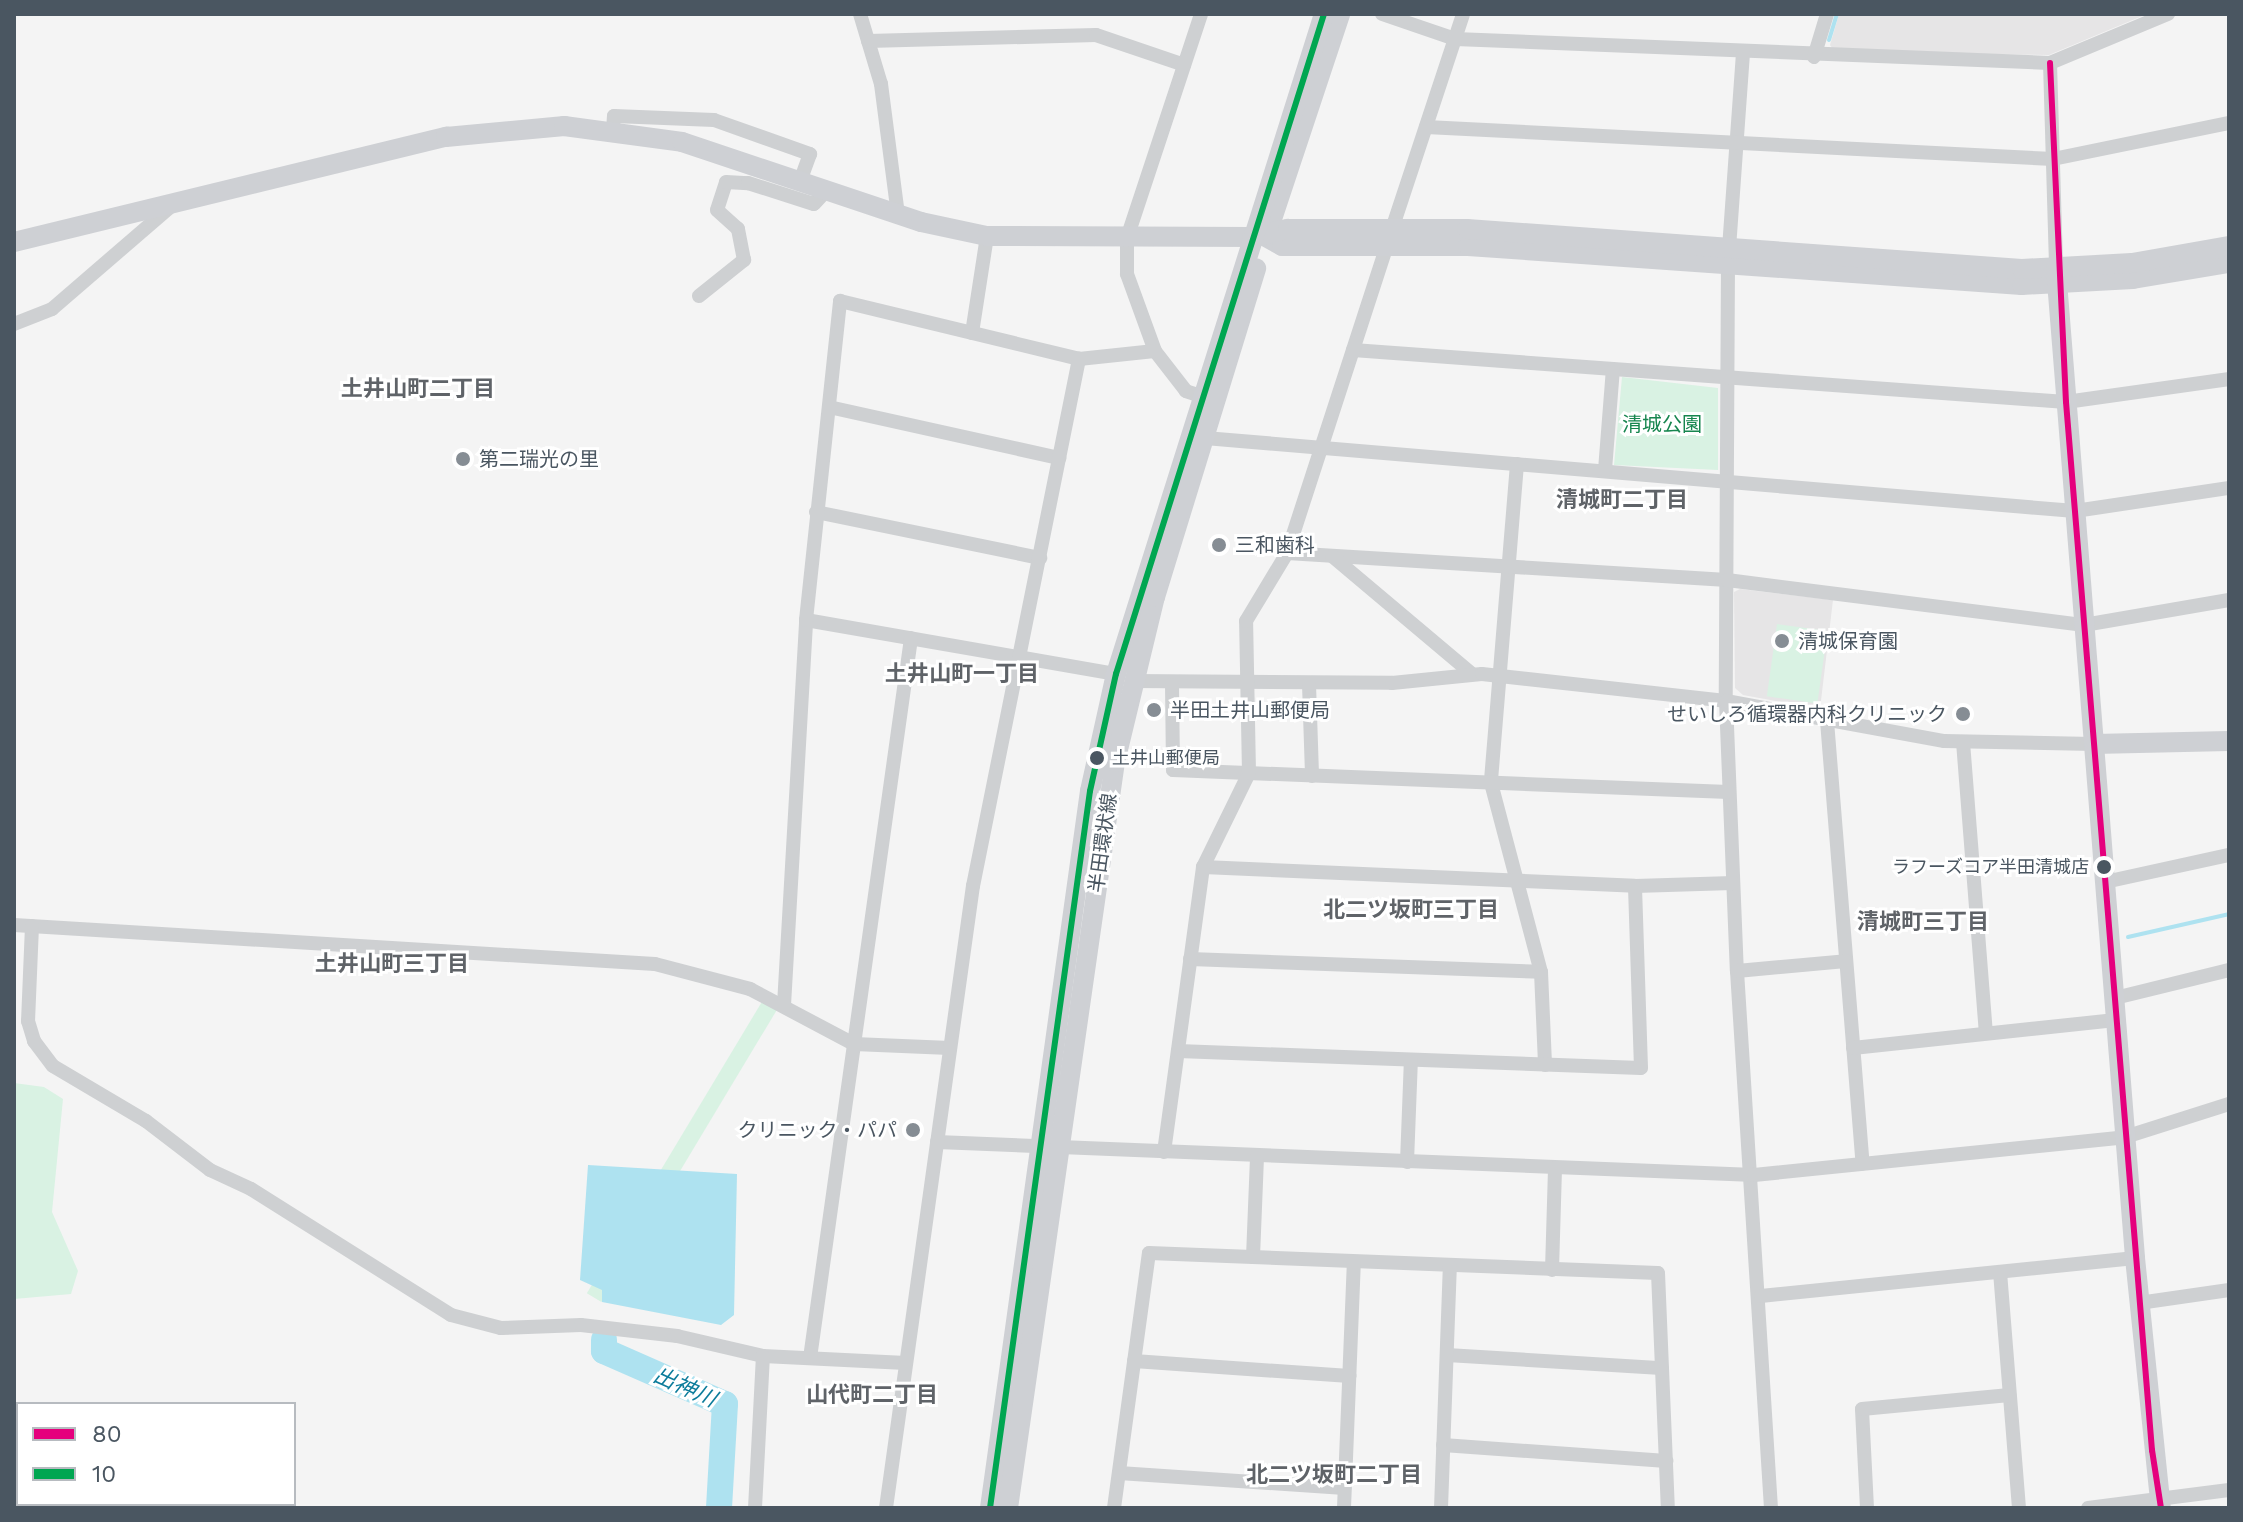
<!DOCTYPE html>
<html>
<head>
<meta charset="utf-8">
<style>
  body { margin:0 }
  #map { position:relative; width:2243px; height:1522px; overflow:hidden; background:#f4f4f4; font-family:"Work Sans","Noto Sans JP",sans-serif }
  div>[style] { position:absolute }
  .education>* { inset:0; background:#e6e5e6 }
  .green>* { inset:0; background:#d9f2e3; transform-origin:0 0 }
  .water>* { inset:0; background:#aee2f0 }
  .stream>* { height:4px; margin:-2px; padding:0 2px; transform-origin:2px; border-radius:2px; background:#aee2f0 }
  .river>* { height:26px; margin:-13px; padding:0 13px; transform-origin:13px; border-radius:13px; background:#aee2f0 }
  .street>* { height:14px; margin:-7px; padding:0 7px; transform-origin:7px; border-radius:7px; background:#ced0d2 }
  .secondary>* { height:20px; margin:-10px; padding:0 10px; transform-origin:10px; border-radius:10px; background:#ced0d4 }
  .bus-1>* { height:6px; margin:-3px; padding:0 3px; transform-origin:3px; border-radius:3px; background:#e5007d }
  .bus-2>* { height:6px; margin:-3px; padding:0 3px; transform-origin:3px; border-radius:3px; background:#00a651 }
  .dots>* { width:22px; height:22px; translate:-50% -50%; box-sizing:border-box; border:4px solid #fff; border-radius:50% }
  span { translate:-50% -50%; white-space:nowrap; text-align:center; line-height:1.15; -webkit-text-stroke:6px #fff; paint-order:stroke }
  .bus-label { font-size:18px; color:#4a5661 }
  .left { translate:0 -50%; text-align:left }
  .right { translate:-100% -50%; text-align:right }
  .park-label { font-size:20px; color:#17864f }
  .poi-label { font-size:20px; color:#4a5661 }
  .street-label { font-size:20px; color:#4a5661 }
  .neighbourhood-label { font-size:22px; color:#5f6368; font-weight:700 }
  .water-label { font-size:22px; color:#0c7c9b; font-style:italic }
  .frame { position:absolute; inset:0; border:16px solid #4a5661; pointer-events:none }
  .legend { position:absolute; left:16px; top:1402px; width:280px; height:104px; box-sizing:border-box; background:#fff; border:2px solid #b7bbc0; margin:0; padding:10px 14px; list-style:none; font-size:24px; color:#4a5661 }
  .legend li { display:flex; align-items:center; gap:16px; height:40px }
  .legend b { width:40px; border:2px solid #b7bbc0 }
</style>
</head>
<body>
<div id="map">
  <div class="education">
    <i style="clip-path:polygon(1839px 14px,2147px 14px,2049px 55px,1835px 52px,1830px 45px)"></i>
    <i style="clip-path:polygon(1740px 589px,1833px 600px,1820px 709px,1743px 695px,1735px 688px,1734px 592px)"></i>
  </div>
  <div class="green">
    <i style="clip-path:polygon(1622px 377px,1718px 388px,1718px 470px,1614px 465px)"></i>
    <i style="left:1777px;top:624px;width:51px;height:73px;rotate:8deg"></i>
    <i style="left:763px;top:1000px;width:17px;height:342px;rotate:31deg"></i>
    <i style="clip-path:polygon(14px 1083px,44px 1087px,63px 1099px,52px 1212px,78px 1271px,71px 1294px,14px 1299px)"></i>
  </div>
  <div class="water">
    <i style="clip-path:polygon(588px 1165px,737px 1174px,734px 1315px,721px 1325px,602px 1302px,602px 1290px,580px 1280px)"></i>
  </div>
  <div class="stream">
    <i style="left:1829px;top:40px;width:27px;rotate:-73deg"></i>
    <i style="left:2128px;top:937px;width:104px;rotate:-12.8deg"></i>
  </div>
  <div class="river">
    <i style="left:604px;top:1340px;width:11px;rotate:90deg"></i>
    <i style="left:604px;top:1351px;width:132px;rotate:23.7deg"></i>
    <i style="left:725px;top:1404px;width:104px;rotate:93.3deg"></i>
  </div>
  <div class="street">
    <i style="left:860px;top:14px;width:73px;rotate:73.3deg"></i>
    <i style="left:881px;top:84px;width:132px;rotate:82.6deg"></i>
    <i style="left:1382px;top:14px;width:77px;rotate:18.9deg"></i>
    <i style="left:1455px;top:39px;width:595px;rotate:2.31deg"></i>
    <i style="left:2050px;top:63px;width:128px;rotate:-22.6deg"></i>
    <i style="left:868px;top:41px;width:228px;rotate:-1.5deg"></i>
    <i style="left:1096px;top:35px;width:93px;rotate:18.8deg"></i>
    <i style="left:1743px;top:53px;width:209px;rotate:94.1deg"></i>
    <i style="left:1728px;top:261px;width:440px;rotate:90.3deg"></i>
    <i style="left:1726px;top:701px;width:270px;rotate:87.7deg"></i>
    <i style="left:1737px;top:971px;width:538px;rotate:86.38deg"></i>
    <i style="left:1814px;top:57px;width:45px;rotate:-73.2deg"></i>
    <i style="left:2050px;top:63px;width:206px;rotate:88.3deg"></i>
    <i style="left:1426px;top:127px;width:628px;rotate:2.92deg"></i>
    <i style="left:2053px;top:159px;width:180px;rotate:-11.6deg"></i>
    <i style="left:613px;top:130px;width:14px;rotate:-86deg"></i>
    <i style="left:614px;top:116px;width:100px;rotate:2.3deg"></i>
    <i style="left:714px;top:120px;width:102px;rotate:19.5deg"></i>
    <i style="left:810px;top:154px;width:30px;rotate:110deg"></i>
    <i style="left:1392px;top:229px;width:226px;rotate:-71.7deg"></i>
    <i style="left:699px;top:296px;width:58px;rotate:-38.7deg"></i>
    <i style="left:744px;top:260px;width:32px;rotate:-101deg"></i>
    <i style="left:738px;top:229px;width:28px;rotate:-138deg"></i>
    <i style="left:717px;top:210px;width:29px;rotate:-72deg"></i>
    <i style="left:726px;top:182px;width:22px;rotate:3deg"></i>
    <i style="left:748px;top:183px;width:69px;rotate:17.7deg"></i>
    <i style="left:814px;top:204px;width:18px;rotate:-47deg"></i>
    <i style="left:14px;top:324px;width:41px;rotate:-21.5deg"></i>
    <i style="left:52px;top:309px;width:165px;rotate:-40.8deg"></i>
    <i style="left:972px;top:333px;width:98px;rotate:-81.2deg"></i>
    <i style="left:1353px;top:350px;width:715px;rotate:4.17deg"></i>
    <i style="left:2066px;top:402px;width:165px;rotate:-8deg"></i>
    <i style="left:1201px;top:396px;width:16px;rotate:-162deg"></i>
    <i style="left:1186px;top:391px;width:51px;rotate:-127.8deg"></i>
    <i style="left:1155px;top:351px;width:82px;rotate:-110deg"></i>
    <i style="left:1127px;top:274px;width:36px;rotate:-90deg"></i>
    <i style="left:1127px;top:238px;width:236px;rotate:-71.7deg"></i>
    <i style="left:829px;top:407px;width:236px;rotate:12.5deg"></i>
    <i style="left:1205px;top:438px;width:873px;rotate:4.8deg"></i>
    <i style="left:2075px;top:511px;width:156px;rotate:-8.5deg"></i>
    <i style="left:1517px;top:464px;width:320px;rotate:94.7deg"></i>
    <i style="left:1491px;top:783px;width:196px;rotate:75.2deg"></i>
    <i style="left:1541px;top:972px;width:93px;rotate:87.5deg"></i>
    <i style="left:1605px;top:470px;width:101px;rotate:-85.5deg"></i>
    <i style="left:816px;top:512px;width:229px;rotate:11.6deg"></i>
    <i style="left:1287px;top:553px;width:441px;rotate:3.5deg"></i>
    <i style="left:1727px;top:580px;width:360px;rotate:7.2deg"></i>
    <i style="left:2084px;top:625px;width:147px;rotate:-9.8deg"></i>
    <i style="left:1332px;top:556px;width:182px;rotate:40.1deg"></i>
    <i style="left:806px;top:620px;width:315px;rotate:9.9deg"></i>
    <i style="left:1132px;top:681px;width:260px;rotate:0.4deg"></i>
    <i style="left:1392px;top:683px;width:90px;rotate:-5.7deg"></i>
    <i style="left:1482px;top:674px;width:245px;rotate:6.3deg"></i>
    <i style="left:1726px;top:701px;width:222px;rotate:10.4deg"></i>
    <i style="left:1944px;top:741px;width:150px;rotate:1.1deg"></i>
    <i style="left:1309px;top:684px;width:92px;rotate:88.1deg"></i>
    <i style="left:1172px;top:685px;width:85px;rotate:89.3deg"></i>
    <i style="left:1173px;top:770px;width:556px;rotate:2.27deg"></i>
    <i style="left:1827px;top:721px;width:444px;rotate:85.4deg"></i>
    <i style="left:1963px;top:742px;width:292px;rotate:85.5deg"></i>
    <i style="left:1203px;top:867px;width:432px;rotate:2.5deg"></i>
    <i style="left:1635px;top:886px;width:98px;rotate:-1.8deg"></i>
    <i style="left:2105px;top:882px;width:127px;rotate:-12.3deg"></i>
    <i style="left:14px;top:925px;width:642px;rotate:3.48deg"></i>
    <i style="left:655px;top:964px;width:98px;rotate:14.7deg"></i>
    <i style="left:750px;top:989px;width:118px;rotate:27.9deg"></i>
    <i style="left:854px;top:1044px;width:96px;rotate:2.4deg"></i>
    <i style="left:32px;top:926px;width:95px;rotate:92.4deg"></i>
    <i style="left:28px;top:1021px;width:21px;rotate:73deg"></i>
    <i style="left:34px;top:1041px;width:31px;rotate:53deg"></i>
    <i style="left:53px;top:1066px;width:108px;rotate:30.6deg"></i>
    <i style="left:146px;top:1121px;width:81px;rotate:37.4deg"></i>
    <i style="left:210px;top:1170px;width:45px;rotate:24.9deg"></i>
    <i style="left:251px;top:1189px;width:236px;rotate:32.2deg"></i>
    <i style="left:451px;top:1315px;width:52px;rotate:14.6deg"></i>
    <i style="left:501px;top:1328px;width:80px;rotate:-2.1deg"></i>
    <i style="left:581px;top:1325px;width:97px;rotate:6.5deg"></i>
    <i style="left:677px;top:1336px;width:88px;rotate:13.1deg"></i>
    <i style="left:763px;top:1356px;width:143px;rotate:2.8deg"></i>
    <i style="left:1190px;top:959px;width:351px;rotate:2.1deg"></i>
    <i style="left:1737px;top:971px;width:109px;rotate:-5.2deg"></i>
    <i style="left:2115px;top:998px;width:117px;rotate:-13.8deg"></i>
    <i style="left:784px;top:1005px;width:386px;rotate:-86.7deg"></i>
    <i style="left:806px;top:620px;width:321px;rotate:-83.9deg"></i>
    <i style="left:840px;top:301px;width:246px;rotate:13.6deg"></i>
    <i style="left:1079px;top:359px;width:76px;rotate:-6deg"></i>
    <i style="left:1853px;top:1048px;width:264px;rotate:-6.1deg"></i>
    <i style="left:1178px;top:1051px;width:463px;rotate:2.1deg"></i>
    <i style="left:1641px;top:1068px;width:182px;rotate:-91.9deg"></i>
    <i style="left:937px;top:1142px;width:818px;rotate:2.31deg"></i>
    <i style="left:1754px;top:1175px;width:373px;rotate:-5.8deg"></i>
    <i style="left:2125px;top:1137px;width:109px;rotate:-17.6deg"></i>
    <i style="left:1164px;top:1152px;width:288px;rotate:-82.2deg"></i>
    <i style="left:1203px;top:867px;width:105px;rotate:-63.9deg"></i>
    <i style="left:1249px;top:773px;width:152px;rotate:-91.1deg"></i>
    <i style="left:1246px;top:621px;width:79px;rotate:-58.9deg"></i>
    <i style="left:1287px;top:553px;width:323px;rotate:-72deg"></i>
    <i style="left:1407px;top:1162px;width:102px;rotate:-87.8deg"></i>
    <i style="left:1253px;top:1257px;width:101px;rotate:-87.7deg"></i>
    <i style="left:1552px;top:1270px;width:102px;rotate:-88.3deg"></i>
    <i style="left:2000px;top:1272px;width:237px;rotate:85.4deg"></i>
    <i style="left:1761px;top:1296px;width:376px;rotate:-5.8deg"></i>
    <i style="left:2139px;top:1303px;width:91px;rotate:-8.2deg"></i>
    <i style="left:1447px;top:1355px;width:215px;rotate:3.5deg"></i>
    <i style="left:810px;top:1358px;width:727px;rotate:-82.01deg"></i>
    <i style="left:1134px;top:1361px;width:216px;rotate:4deg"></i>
    <i style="left:1443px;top:1445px;width:224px;rotate:4.1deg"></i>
    <i style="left:1119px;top:1473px;width:226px;rotate:3.8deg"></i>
    <i style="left:755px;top:1508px;width:152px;rotate:-87deg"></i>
    <i style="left:886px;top:1508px;width:628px;rotate:-82.04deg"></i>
    <i style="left:973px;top:886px;width:538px;rotate:-78.63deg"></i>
    <i style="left:1114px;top:1508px;width:257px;rotate:-82.2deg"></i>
    <i style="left:1149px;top:1253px;width:509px;rotate:2.25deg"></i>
    <i style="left:1658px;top:1273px;width:235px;rotate:87.6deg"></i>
    <i style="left:1344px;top:1508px;width:246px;rotate:-87.7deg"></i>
    <i style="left:1441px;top:1508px;width:242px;rotate:-87.9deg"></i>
    <i style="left:1867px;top:1508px;width:99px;rotate:-92.9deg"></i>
    <i style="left:1862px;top:1409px;width:148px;rotate:-5.4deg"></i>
    <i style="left:2088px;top:1508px;width:142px;rotate:-7.3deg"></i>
  </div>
  <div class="secondary">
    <i style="left:1267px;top:234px;width:232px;rotate:-71.6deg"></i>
    <i style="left:1266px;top:237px;width:18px;rotate:29deg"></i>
    <i style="left:1282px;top:246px;width:186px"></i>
    <i style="left:1468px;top:246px;width:555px;rotate:4.03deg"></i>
    <i style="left:2022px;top:285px;width:111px;rotate:-3.1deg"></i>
    <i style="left:2133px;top:279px;width:97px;rotate:-9.5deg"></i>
    <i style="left:14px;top:242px;width:445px;rotate:-13.7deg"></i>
    <i style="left:446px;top:137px;width:119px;rotate:-5.3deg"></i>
    <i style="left:564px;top:126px;width:119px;rotate:7.7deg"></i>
    <i style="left:682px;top:142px;width:252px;rotate:18.5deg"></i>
    <i style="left:921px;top:222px;width:67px;rotate:12deg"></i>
    <i style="left:987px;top:236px;width:265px;rotate:0.2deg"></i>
    <i style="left:1252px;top:237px;width:37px;rotate:-13deg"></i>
    <i style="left:1288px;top:229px;width:179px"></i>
    <i style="left:1467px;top:229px;width:556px;rotate:4.12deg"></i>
    <i style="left:2022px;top:269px;width:110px;rotate:-3.1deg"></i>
    <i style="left:2132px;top:263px;width:98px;rotate:-9.9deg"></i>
    <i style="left:2056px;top:269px;width:992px;rotate:85.43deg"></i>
    <i style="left:2135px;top:1258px;width:251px;rotate:84.1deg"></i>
    <i style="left:2094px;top:744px;width:135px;rotate:-1.3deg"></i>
    <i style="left:990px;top:1508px;width:724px;rotate:-82.06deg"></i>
    <i style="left:1090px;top:791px;width:120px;rotate:-77.5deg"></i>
    <i style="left:1116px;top:674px;width:692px;rotate:-72.51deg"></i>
    <i style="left:1008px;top:1508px;width:754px;rotate:-81.84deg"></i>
    <i style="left:1115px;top:762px;width:170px;rotate:-76.4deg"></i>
    <i style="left:1155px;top:597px;width:344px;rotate:-72.9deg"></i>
  </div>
  <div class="bus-1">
    <i style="left:2050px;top:63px;width:339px;rotate:87.3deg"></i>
    <i style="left:2066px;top:402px;width:1052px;rotate:85.31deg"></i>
    <i style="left:2152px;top:1450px;width:59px;rotate:81.2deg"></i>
  </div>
  <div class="bus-2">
    <i style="left:990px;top:1508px;width:724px;rotate:-82.06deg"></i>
    <i style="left:1090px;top:791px;width:120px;rotate:-77.5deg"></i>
    <i style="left:1116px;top:674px;width:692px;rotate:-72.51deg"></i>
  </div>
  <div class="dots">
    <i style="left:463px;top:459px;background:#868d94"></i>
    <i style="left:1219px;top:545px;background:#868d94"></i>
    <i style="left:1782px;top:641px;background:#868d94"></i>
    <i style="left:1154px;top:710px;background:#868d94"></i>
    <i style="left:1963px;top:714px;background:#868d94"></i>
    <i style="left:1097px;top:758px;background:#4a5661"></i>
    <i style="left:2104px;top:867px;background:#4a5661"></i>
    <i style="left:913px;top:1130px;background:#868d94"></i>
  </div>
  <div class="bus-label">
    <span class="left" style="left:1112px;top:758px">土井山郵便局</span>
    <span class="right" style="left:2089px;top:867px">ラフーズコア半田清城店</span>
  </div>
  <div class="park-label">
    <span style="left:1662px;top:424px">清城公園</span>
  </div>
  <div class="poi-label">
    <span class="left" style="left:479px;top:459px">第二瑞光の里</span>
    <span class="left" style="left:1235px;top:545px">三和歯科</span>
    <span class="left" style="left:1798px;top:641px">清城保育園</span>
    <span class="left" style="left:1170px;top:710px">半田土井山郵便局</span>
    <span class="right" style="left:1947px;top:714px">せいしろ循環器内科クリニック</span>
    <span class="right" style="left:897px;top:1130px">クリニック・パパ</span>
  </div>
  <div class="street-label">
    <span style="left:1103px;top:843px;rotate:-82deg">半田環状線</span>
  </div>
  <div class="neighbourhood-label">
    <span style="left:418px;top:389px">土井山町二丁目</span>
    <span style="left:1622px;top:500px">清城町二丁目</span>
    <span style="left:962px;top:674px">土井山町一丁目</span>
    <span style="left:1411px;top:910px">北二ツ坂町三丁目</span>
    <span style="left:1923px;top:922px">清城町三丁目</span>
    <span style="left:392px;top:964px">土井山町三丁目</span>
    <span style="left:872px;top:1395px">山代町二丁目</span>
    <span style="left:1334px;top:1475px">北二ツ坂町二丁目</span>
  </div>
  <div class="water-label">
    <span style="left:685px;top:1387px;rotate:24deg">出神川</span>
  </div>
  <div class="frame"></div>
  <ul class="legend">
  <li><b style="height:10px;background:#e5007d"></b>80</li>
  <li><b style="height:10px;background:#00a651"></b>10</li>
  </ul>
</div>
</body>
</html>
